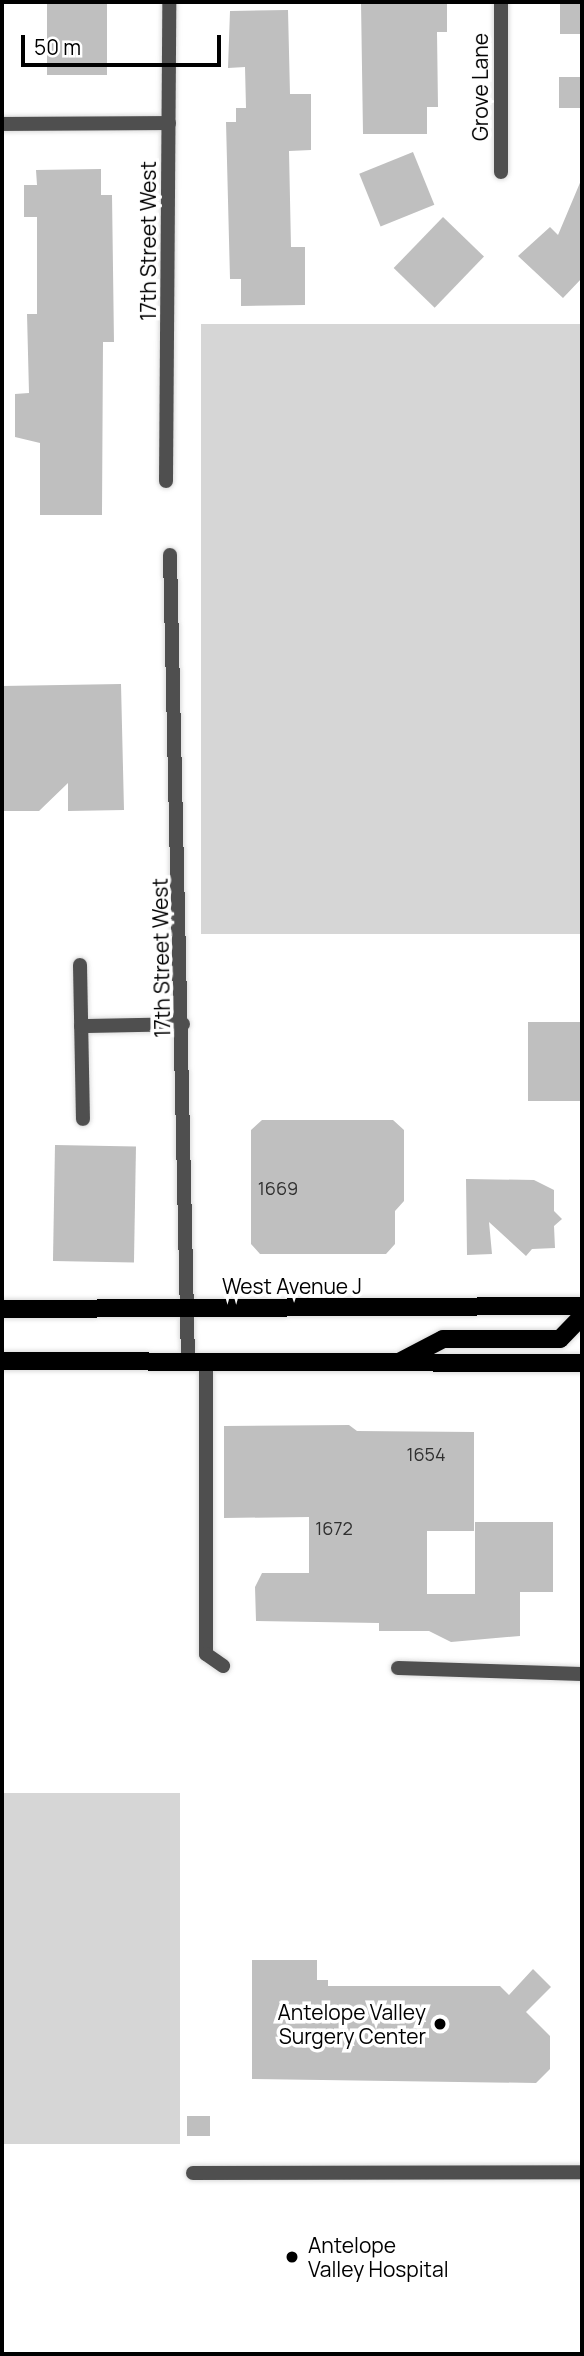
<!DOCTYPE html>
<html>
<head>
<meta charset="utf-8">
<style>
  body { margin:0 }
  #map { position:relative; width:584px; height:2356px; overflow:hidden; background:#fff; font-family:Manrope,sans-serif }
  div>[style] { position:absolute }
  .green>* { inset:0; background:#d6d6d6; transform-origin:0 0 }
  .building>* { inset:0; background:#bfbfbf; transform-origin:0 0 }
  .roads { filter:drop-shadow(0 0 2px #dbdbdb) drop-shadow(0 0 2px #dbdbdb) }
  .lane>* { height:14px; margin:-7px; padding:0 7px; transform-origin:7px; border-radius:7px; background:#4f4f4f }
  .street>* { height:14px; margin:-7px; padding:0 7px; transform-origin:7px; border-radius:7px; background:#4f4f4f }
  .primary>* { height:18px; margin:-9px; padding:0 9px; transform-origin:9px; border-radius:9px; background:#000 }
  .dots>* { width:19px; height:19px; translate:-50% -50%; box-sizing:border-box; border:4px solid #fff; border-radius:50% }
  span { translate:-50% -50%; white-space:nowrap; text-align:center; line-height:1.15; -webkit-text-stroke:7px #fff; paint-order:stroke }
  .number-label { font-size:18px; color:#303030 }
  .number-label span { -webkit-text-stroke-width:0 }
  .street-label { font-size:21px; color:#000 }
  .poi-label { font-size:21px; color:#000 }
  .right { translate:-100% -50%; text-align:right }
  .left { translate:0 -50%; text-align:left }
  .frame { position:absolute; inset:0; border:4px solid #000; pointer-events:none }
  .scale { position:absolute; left:21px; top:35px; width:200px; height:32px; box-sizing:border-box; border:4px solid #000; border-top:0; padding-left:9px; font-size:21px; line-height:24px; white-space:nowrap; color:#000; -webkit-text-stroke:5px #fff; paint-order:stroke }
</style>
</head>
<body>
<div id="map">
  <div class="green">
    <i style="left:582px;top:324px;width:610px;height:381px;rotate:90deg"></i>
    <i style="left:180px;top:1793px;width:351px;height:178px;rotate:90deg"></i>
  </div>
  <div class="building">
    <i style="left:47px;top:2px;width:60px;height:73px"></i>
    <i style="clip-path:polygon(361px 2px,447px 2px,447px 32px,437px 32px,438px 107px,427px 107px,427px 134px,363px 134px)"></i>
    <i style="left:560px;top:2px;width:22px;height:32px"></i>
    <i style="clip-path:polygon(288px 10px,290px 94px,311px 94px,311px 150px,289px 151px,291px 247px,305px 247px,305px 305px,241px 306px,241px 279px,230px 279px,226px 122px,236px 122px,236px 108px,246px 108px,245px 67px,228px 68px,230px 11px)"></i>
    <i style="left:559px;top:77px;width:23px;height:31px"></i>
    <i style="left:413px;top:152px;width:57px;height:58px;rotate:68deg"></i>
    <i style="clip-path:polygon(101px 169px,101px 195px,112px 195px,114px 342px,103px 342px,102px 515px,40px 515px,40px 443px,15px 437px,15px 394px,29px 393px,27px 314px,37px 314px,37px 217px,24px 217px,24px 185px,37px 185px,36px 170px)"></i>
    <i style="clip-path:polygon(582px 178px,582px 278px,563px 298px,518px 256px,550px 227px,558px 235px)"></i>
    <i style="left:443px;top:217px;width:57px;height:71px;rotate:44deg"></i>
    <i style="clip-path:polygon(121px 684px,124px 810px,68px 811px,68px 783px,39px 811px,2px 811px,2px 686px)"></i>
    <i style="left:528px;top:1022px;width:54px;height:79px"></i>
    <i style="clip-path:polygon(262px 1120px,393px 1120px,404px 1130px,404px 1201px,395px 1211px,395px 1244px,386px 1254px,260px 1254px,251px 1244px,251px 1130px)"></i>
    <i style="left:55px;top:1145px;width:81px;height:116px;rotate:1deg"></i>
    <i style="clip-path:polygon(466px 1179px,534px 1180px,554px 1190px,554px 1211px,562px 1219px,554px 1226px,555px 1248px,532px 1249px,526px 1256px,489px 1222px,492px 1254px,467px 1255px)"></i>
    <i style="clip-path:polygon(349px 1425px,357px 1431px,474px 1432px,474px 1531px,427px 1531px,427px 1594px,475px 1594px,475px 1522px,553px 1522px,553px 1592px,520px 1592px,520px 1636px,451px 1642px,429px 1631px,379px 1631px,379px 1623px,256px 1621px,255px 1587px,262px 1573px,309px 1573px,309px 1517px,224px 1518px,224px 1426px)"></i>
    <i style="clip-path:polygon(252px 1960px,317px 1960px,317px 1980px,328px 1980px,328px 1986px,500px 1986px,509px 1995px,533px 1969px,551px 1987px,526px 2012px,550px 2036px,550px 2069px,536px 2083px,252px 2079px)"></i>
    <i style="left:187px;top:2116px;width:23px;height:20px"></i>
  </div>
  <div class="roads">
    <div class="lane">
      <i style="left:80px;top:965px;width:154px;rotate:88.9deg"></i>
      <i style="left:81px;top:1026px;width:102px;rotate:-1.1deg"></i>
      <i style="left:206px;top:1362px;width:292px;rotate:90deg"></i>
      <i style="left:206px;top:1654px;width:21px;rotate:35deg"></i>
      <i style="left:398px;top:1668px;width:184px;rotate:1.9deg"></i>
      <i style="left:193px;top:2173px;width:389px;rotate:-0.1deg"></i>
    </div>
    <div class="street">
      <i style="left:501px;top:2px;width:170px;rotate:90deg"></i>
      <i style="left:2px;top:124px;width:167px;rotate:-0.3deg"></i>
      <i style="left:166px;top:481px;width:479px;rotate:-89.6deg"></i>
      <i style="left:170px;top:555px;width:807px;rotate:88.72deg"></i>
    </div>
    <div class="primary">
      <i style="left:2px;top:1309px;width:580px;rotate:-0.3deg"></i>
      <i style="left:2px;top:1361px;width:580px;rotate:0.2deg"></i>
      <i style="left:401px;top:1361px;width:47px;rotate:-27.6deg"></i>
      <i style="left:443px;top:1339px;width:117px"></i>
      <i style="left:560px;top:1339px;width:32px;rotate:-46deg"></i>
    </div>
  </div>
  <div class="dots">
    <i style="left:440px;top:2024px;background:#000"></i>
    <i style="left:292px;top:2257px;background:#000"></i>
  </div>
  <div class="number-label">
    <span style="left:278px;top:1188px">1669</span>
    <span style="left:426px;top:1454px">1654</span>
    <span style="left:334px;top:1528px">1672</span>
  </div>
  <div class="street-label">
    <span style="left:480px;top:87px;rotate:-90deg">Grove Lane</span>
    <span style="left:148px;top:241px;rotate:-90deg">17th Street West</span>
    <span style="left:161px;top:958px;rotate:-91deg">17th Street West</span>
    <span style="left:292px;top:1286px">West Avenue J</span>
  </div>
  <div class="poi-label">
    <span class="right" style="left:426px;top:2024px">Antelope Valley<br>Surgery Center</span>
    <span class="left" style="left:308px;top:2257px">Antelope<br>Valley Hospital</span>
  </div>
  <div class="frame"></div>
  <div class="scale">50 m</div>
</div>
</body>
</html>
